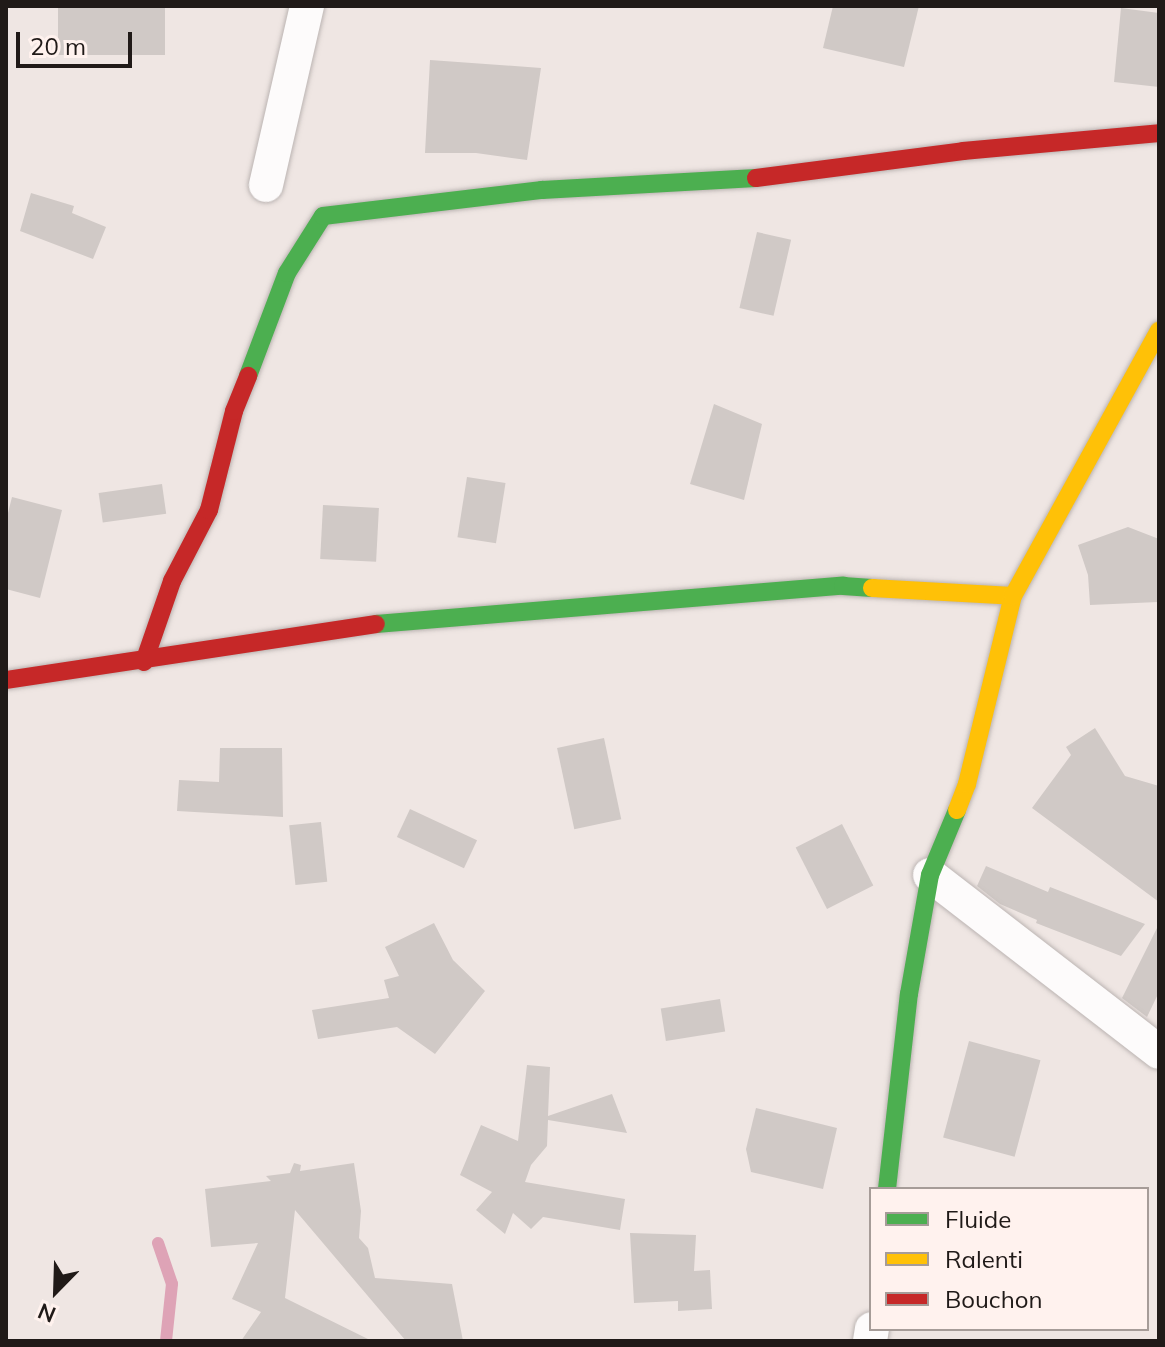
<!DOCTYPE html>
<html>
<head>
<meta charset="utf-8">
<style>
  body { margin:0 }
  #map { position:relative; width:1165px; height:1347px; overflow:hidden; background:#efe6e3; font-family:Mulish,sans-serif }
  div>[style] { position:absolute }
  .stream>* { height:12px; margin:-6px; padding:0 6px; transform-origin:6px; border-radius:6px; background:#dea3b6 }
  .building>* { inset:0; background:#d0c9c6; transform-origin:0 0 }
  .roads { filter:drop-shadow(0 0 2px #bbb4b2) drop-shadow(0 0 2px #bbb4b2) }
  .street>* { height:34px; margin:-17px; padding:0 17px; transform-origin:17px; border-radius:17px; background:#fdfbfb }
  .fast>* { height:18px; margin:-9px; padding:0 9px; transform-origin:9px; border-radius:9px; background:#4caf50 }
  .slow>* { height:18px; margin:-9px; padding:0 9px; transform-origin:9px; border-radius:9px; background:#ffc107 }
  .jam>* { height:18px; margin:-9px; padding:0 9px; transform-origin:9px; border-radius:9px; background:#c62828 }
  span { translate:-50% -50%; white-space:nowrap; text-align:center; line-height:1.15; -webkit-text-stroke:7px #fff2ee; paint-order:stroke }
  .frame { position:absolute; inset:0; border:8px solid #201a18; pointer-events:none }
  .legend { position:absolute; left:869px; top:1187px; width:280px; height:144px; box-sizing:border-box; background:#fff2ee; border:2px solid #a69c98; margin:0; padding:10px 14px; list-style:none; font-size:24px; color:#201a18 }
  .legend li { display:flex; align-items:center; gap:16px; height:40px }
  .legend b { width:40px; border:2px solid #a69c98 }
  .north { position:absolute; left:16px; top:1251px; width:80px; height:80px; -webkit-text-stroke:6px #fff2ee; paint-order:stroke; rotate:203deg; font-size:22px; font-weight:700; line-height:32px; text-align:center; color:#201a18 }
  .north::after { content:''; display:block; margin:auto; width:28px; height:36px; background:#201a18; clip-path:polygon(50% 0,100% 100%,50% 72%,0 100%) }
  .scale { position:absolute; left:16px; top:32px; width:116px; height:36px; box-sizing:border-box; border:4px solid #201a18; border-top:0; padding-left:10px; font-size:24px; line-height:28px; white-space:nowrap; color:#201a18; -webkit-text-stroke:6px #fff2ee; paint-order:stroke }
</style>
</head>
<body>
<div id="map">
  <div class="stream">
    <i style="left:158px;top:1243px;width:43px;rotate:71.1deg"></i>
    <i style="left:172px;top:1284px;width:57px;rotate:96deg"></i>
  </div>
  <div class="building">
    <i style="left:58px;top:6px;width:107px;height:49px"></i>
    <i style="clip-path:polygon(833px 6px,919px 6px,904px 67px,823px 48px)"></i>
    <i style="clip-path:polygon(1121px 8px,1159px 13px,1159px 87px,1114px 82px)"></i>
    <i style="clip-path:polygon(430px 60px,541px 68px,527px 160px,476px 153px,425px 153px)"></i>
    <i style="clip-path:polygon(31px 193px,74px 206px,72px 213px,106px 227px,93px 259px,20px 231px)"></i>
    <i style="left:757px;top:232px;width:35px;height:78px;rotate:13deg"></i>
    <i style="clip-path:polygon(714px 404px,762px 424px,744px 500px,690px 484px)"></i>
    <i style="left:467px;top:477px;width:39px;height:61px;rotate:9deg"></i>
    <i style="left:162px;top:484px;width:30px;height:64px;rotate:82deg"></i>
    <i style="clip-path:polygon(12px 497px,62px 510px,40px 598px,6px 589px,6px 521px)"></i>
    <i style="left:323px;top:505px;width:56px;height:54px;rotate:3deg"></i>
    <i style="clip-path:polygon(1128px 527px,1159px 539px,1158px 602px,1090px 605px,1088px 575px,1078px 545px)"></i>
    <i style="clip-path:polygon(1095px 728px,1125px 776px,1159px 786px,1159px 902px,1032px 808px,1071px 755px,1066px 747px)"></i>
    <i style="left:604px;top:738px;width:83px;height:48px;rotate:78deg"></i>
    <i style="clip-path:polygon(220px 748px,282px 748px,283px 817px,177px 811px,179px 780px,219px 782px)"></i>
    <i style="left:410px;top:809px;width:74px;height:31px;rotate:25deg"></i>
    <i style="left:321px;top:822px;width:60px;height:32px;rotate:84deg"></i>
    <i style="left:842px;top:824px;width:69px;height:52px;rotate:63deg"></i>
    <i style="clip-path:polygon(986px 866px,1048px 892px,1050px 887px,1145px 924px,1121px 956px,1036px 923px,1037px 920px,1000px 904px,977px 886px)"></i>
    <i style="clip-path:polygon(434px 923px,453px 960px,485px 991px,435px 1054px,397px 1027px,318px 1039px,312px 1010px,389px 998px,384px 980px,399px 976px,385px 947px)"></i>
    <i style="clip-path:polygon(1159px 924px,1159px 992px,1147px 1017px,1122px 998px)"></i>
    <i style="left:720px;top:999px;width:33px;height:60px;rotate:81deg"></i>
    <i style="left:969px;top:1041px;width:74px;height:100px;rotate:15deg"></i>
    <i style="clip-path:polygon(527px 1065px,550px 1067px,548px 1116px,612px 1094px,627px 1133px,548px 1120px,547px 1146px,531px 1165px,525px 1182px,625px 1199px,620px 1230px,543px 1217px,531px 1229px,513px 1213px,505px 1234px,476px 1210px,492px 1192px,460px 1175px,481px 1125px,518px 1141px)"></i>
    <i style="clip-path:polygon(756px 1108px,837px 1128px,823px 1189px,751px 1172px,746px 1149px)"></i>
    <i style="clip-path:polygon(294px 1163px,301px 1165px,300px 1171px,354px 1163px,361px 1211px,359px 1238px,368px 1248px,375px 1278px,452px 1284px,463px 1341px,406px 1341px,295px 1210px,285px 1298px,372px 1341px,241px 1341px,261px 1312px,232px 1299px,258px 1243px,211px 1247px,205px 1189px,271px 1181px,266px 1176px,290px 1173px)"></i>
    <i style="clip-path:polygon(630px 1233px,696px 1235px,694px 1271px,710px 1270px,712px 1309px,678px 1311px,678px 1301px,634px 1303px)"></i>
  </div>
  <div class="roads">
    <div class="street">
      <i style="left:266px;top:185px;width:184px;rotate:-77.1deg"></i>
      <i style="left:930px;top:875px;width:289px;rotate:37.7deg"></i>
      <i style="left:870px;top:1341px;width:12px;rotate:-81deg"></i>
    </div>
    <div class="fast">
      <i style="left:248px;top:376px;width:110px;rotate:-69.3deg"></i>
      <i style="left:287px;top:273px;width:67px;rotate:-57.7deg"></i>
      <i style="left:323px;top:216px;width:221px;rotate:-6.8deg"></i>
      <i style="left:542px;top:190px;width:214px;rotate:-3.2deg"></i>
      <i style="left:376px;top:624px;width:469px;rotate:-4.7deg"></i>
      <i style="left:843px;top:586px;width:29px;rotate:4deg"></i>
      <i style="left:887px;top:1189px;width:196px;rotate:-83.6deg"></i>
      <i style="left:909px;top:994px;width:121px;rotate:-80deg"></i>
      <i style="left:930px;top:875px;width:70px;rotate:-67.4deg"></i>
    </div>
    <div class="slow">
      <i style="left:872px;top:588px;width:141px;rotate:3.2deg"></i>
      <i style="left:957px;top:810px;width:28px;rotate:-69deg"></i>
      <i style="left:967px;top:784px;width:194px;rotate:-76.3deg"></i>
      <i style="left:1013px;top:596px;width:303px;rotate:-61.2deg"></i>
    </div>
    <div class="jam">
      <i style="left:756px;top:178px;width:209px;rotate:-7.4deg"></i>
      <i style="left:963px;top:151px;width:197px;rotate:-5.2deg"></i>
      <i style="left:144px;top:662px;width:86px;rotate:-70.9deg"></i>
      <i style="left:172px;top:581px;width:80px;rotate:-62.5deg"></i>
      <i style="left:209px;top:510px;width:102px;rotate:-75.8deg"></i>
      <i style="left:234px;top:411px;width:38px;rotate:-68deg"></i>
      <i style="left:6px;top:680px;width:374px;rotate:-8.6deg"></i>
    </div>
  </div>
  <div class="frame"></div>
  <ul class="legend">
  <li><b style="height:10px;background:#4caf50"></b>Fluide</li>
  <li><b style="height:10px;background:#ffc107"></b>Ralenti</li>
  <li><b style="height:10px;background:#c62828"></b>Bouchon</li>
  </ul>
  <div class="north">N</div>
  <div class="scale">20 m</div>
</div>
</body>
</html>
